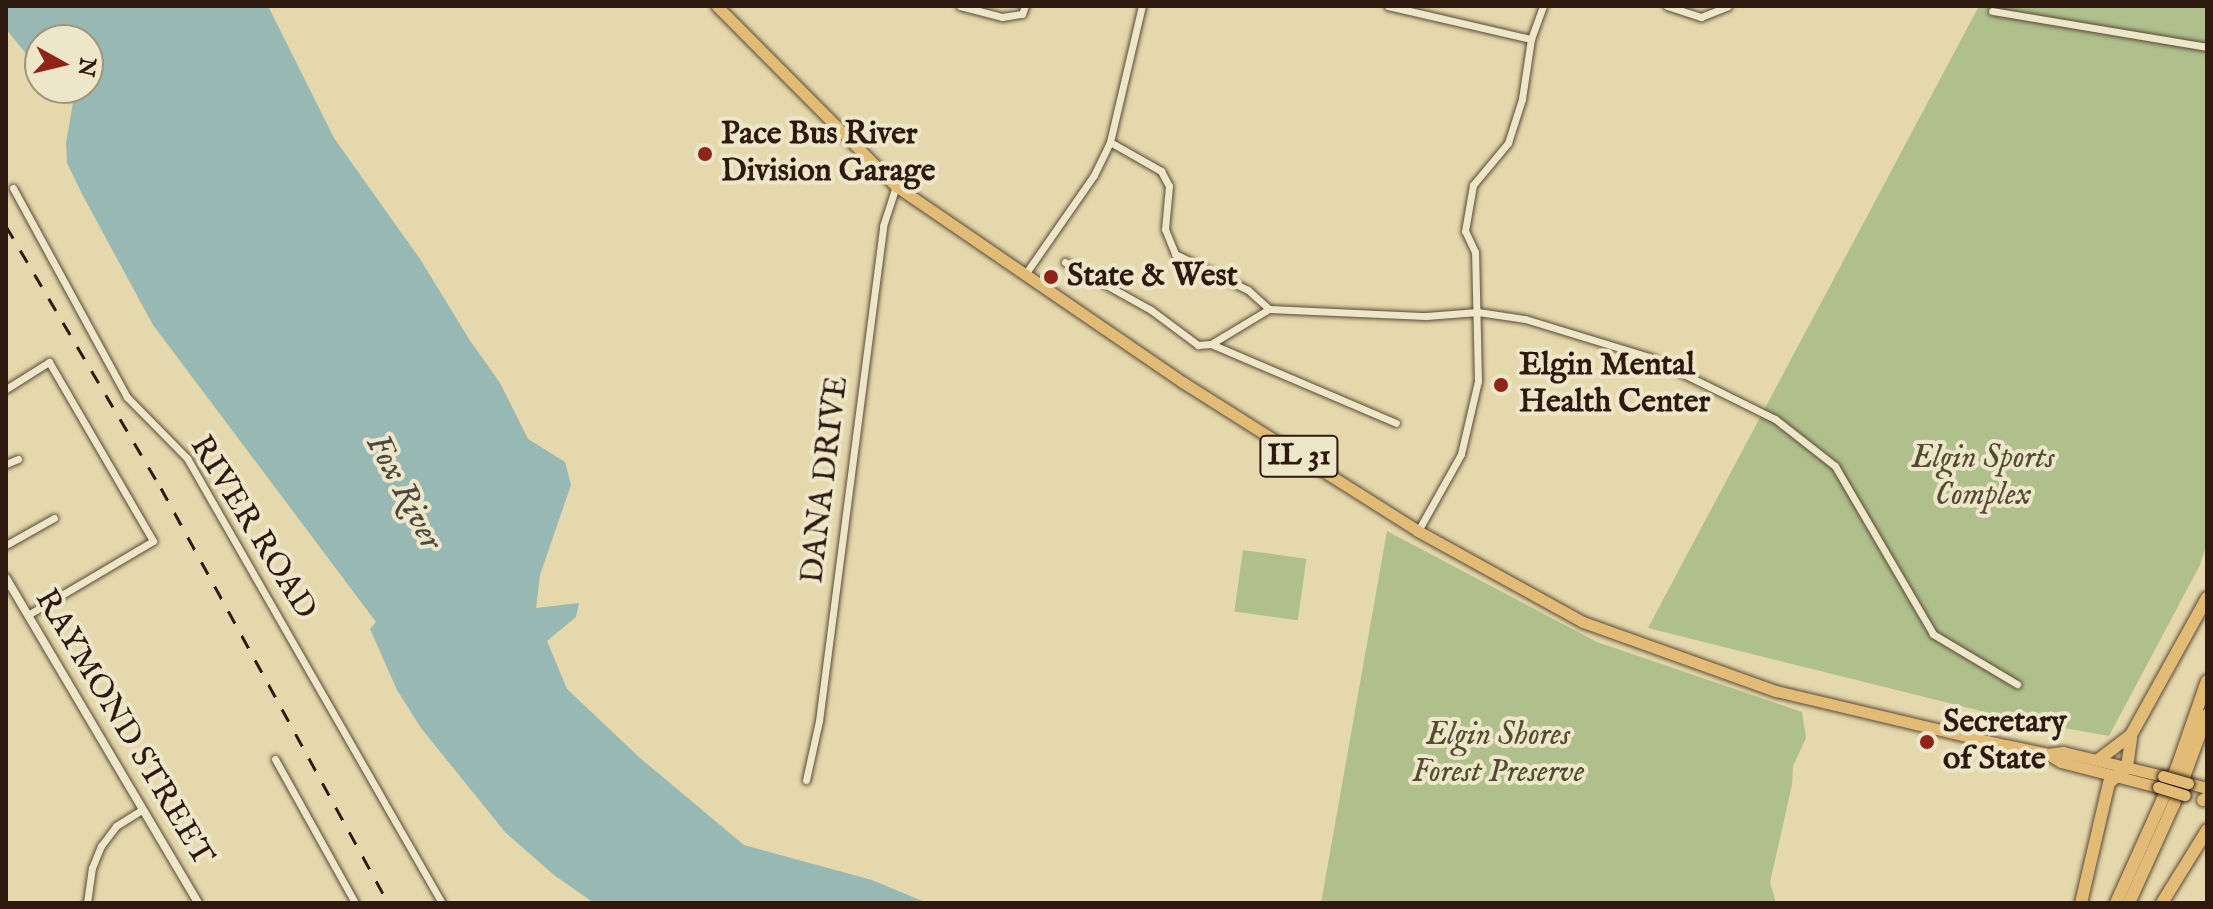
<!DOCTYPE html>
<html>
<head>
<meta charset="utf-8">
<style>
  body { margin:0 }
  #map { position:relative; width:2213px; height:909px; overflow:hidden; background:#e4d8ac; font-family:"IM FELL English",serif }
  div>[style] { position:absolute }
  .green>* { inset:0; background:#afc08d; transform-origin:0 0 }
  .water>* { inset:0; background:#98b8b3 }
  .roads { filter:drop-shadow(0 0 2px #5b4936) drop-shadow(0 0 2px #5b4936) }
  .minor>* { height:7px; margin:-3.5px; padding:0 3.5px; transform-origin:3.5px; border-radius:3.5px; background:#ede6c9 }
  .tertiary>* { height:8px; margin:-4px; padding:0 4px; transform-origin:4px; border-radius:4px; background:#ede6c9 }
  .primary>* { height:11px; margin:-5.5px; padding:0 5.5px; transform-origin:5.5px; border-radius:5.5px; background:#e2bc76 }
  .motorway>* { height:12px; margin:-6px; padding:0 6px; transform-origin:6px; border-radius:6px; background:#e2bc76 }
  .rail>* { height:3px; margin-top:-1.5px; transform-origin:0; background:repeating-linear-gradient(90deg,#2d190e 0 14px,transparent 0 28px) }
  .bridges { filter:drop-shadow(0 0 2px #2d190e) drop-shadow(0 0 2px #2d190e) }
  .primary-bridge>* { height:11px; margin:-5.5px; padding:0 5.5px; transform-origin:5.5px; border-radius:5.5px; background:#e2bc76 }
  .dots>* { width:22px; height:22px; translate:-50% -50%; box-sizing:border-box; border:4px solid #ede6c9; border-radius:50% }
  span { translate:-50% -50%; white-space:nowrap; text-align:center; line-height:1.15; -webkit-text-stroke:8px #ede6c9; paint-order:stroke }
  .shield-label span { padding:2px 6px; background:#ede6c9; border:2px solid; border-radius:6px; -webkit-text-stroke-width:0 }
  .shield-label { font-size:30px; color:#2d190e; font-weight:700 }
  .poi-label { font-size:32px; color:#2d190e; font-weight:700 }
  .left { translate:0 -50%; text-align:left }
  .park-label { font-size:32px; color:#544b34; font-style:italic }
  .street-label { font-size:32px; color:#2d190e }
  .water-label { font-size:34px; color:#4d4940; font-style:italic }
  .frame { position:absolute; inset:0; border:8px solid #2d190e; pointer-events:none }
  .north { position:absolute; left:24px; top:24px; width:80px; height:80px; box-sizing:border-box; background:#ede6c9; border:2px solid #a0947e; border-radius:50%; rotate:98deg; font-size:22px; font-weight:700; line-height:32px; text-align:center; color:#2d190e }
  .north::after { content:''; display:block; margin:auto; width:28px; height:36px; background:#8f2418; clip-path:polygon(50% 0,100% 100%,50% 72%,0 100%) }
</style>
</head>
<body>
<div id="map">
  <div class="green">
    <i style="clip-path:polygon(1979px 6px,2207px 6px,2207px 542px,2200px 565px,2109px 736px,2009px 718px,1648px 628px)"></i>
    <i style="clip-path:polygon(1387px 531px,1597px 642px,1802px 712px,1806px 738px,1793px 766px,1792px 785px,1770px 882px,1776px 903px,1321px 903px)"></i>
    <i style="left:1243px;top:550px;width:64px;height:62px;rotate:8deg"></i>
  </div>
  <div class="water">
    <i style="clip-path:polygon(6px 6px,268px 6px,334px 138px,420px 259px,469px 339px,500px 383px,528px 439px,565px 462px,571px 485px,540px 575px,536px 608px,579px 603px,576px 617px,547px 641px,567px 689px,640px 758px,744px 845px,872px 880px,927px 903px,594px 903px,554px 875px,505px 832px,421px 728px,397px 690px,370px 629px,376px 622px,153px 325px,82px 194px,67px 163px,66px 143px,74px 97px,63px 88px,88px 88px,88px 40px,40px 40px,40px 71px,6px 29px)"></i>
  </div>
  <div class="roads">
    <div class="minor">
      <i style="left:960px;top:6px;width:43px;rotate:14.7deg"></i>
      <i style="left:1002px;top:17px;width:20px;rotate:-9deg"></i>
      <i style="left:1022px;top:14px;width:9px;rotate:-69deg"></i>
      <i style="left:1388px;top:6px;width:147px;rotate:13deg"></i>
      <i style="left:1667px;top:6px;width:36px;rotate:18deg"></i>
      <i style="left:1701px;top:17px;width:29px;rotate:-22deg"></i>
      <i style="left:1992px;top:11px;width:218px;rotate:9.5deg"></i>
      <i style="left:1110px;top:142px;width:59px;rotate:29.6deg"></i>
      <i style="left:1161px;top:171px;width:17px;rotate:62deg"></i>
      <i style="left:1169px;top:186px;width:43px;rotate:95.3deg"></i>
      <i style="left:1165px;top:229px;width:27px;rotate:68deg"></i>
      <i style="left:1175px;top:254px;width:81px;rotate:26.3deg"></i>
      <i style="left:1248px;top:290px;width:28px;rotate:42deg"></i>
      <i style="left:13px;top:188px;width:238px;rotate:61.4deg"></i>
      <i style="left:127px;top:397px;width:86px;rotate:45.5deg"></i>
      <i style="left:187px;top:458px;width:513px;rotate:60.19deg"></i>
      <i style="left:1065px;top:262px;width:98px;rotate:29.2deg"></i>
      <i style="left:1151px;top:310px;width:59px;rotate:36.7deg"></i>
      <i style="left:1198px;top:345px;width:13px;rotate:-4deg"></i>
      <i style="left:1211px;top:344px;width:201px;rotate:23.1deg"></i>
      <i style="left:1026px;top:273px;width:119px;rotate:-55.2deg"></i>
      <i style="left:1094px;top:175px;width:37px;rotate:-64deg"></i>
      <i style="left:1110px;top:142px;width:140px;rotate:-76.8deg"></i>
      <i style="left:1211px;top:344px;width:68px;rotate:-31.1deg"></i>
      <i style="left:1269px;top:309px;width:157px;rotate:2.6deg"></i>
      <i style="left:1426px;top:316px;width:52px;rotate:-4.4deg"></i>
      <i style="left:1478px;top:312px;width:48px;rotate:8.5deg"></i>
      <i style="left:1525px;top:319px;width:130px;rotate:17deg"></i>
      <i style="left:1649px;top:357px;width:140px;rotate:26.2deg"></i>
      <i style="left:1775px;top:419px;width:76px;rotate:38.1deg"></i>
      <i style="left:1835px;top:466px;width:194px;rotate:59.7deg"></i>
      <i style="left:1933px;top:634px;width:98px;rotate:30.8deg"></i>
      <i style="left:6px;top:389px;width:51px;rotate:-32.1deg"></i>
      <i style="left:49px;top:362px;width:207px;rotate:59.8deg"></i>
      <i style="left:153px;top:541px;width:145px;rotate:149.4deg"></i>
      <i style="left:6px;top:464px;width:13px;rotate:-23deg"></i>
      <i style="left:1418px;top:531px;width:88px;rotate:-60.8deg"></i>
      <i style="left:1461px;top:454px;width:75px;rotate:-76.9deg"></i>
      <i style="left:1478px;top:381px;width:129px;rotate:-91.3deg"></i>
      <i style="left:1475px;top:252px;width:23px;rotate:-115deg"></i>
      <i style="left:1465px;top:231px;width:47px;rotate:-80.1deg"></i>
      <i style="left:1473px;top:185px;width:55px;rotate:-50.2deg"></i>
      <i style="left:1508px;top:143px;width:46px;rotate:-72.3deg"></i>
      <i style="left:1522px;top:99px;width:61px;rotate:-81.5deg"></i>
      <i style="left:1531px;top:39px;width:35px;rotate:-70deg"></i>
      <i style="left:6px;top:545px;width:55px;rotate:-29.4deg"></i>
      <i style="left:275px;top:759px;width:165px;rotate:60.9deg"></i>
      <i style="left:806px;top:780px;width:60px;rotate:-77.6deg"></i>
      <i style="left:819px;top:721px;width:499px;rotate:-82.6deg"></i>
      <i style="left:883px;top:226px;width:42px;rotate:-72deg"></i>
      <i style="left:87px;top:903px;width:35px;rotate:-82deg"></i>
      <i style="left:92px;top:868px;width:24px;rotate:-68deg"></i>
      <i style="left:101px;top:846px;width:25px;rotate:-53deg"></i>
      <i style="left:116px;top:826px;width:31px;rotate:-32deg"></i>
    </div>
    <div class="tertiary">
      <i style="left:6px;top:578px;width:377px;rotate:59.4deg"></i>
    </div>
    <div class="primary">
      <i style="left:717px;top:6px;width:254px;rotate:45.2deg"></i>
      <i style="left:896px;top:186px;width:349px;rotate:34.4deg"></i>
      <i style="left:1184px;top:383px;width:277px;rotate:32.3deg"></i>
      <i style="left:1418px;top:531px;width:188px;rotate:28.9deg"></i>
      <i style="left:1583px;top:622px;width:205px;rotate:19.7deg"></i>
      <i style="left:1776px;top:691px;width:235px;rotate:13.3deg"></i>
      <i style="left:2005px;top:745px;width:44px;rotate:11.8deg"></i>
      <i style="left:2048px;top:754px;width:15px;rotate:-8deg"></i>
      <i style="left:2063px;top:752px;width:103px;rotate:13.5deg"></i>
      <i style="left:2048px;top:754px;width:15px;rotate:32deg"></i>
      <i style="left:2061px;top:762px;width:100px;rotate:14.5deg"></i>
      <i style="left:2188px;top:783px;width:20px;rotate:15deg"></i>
    </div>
    <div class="motorway">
      <i style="left:2098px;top:760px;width:41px;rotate:-37.1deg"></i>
      <i style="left:2131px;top:735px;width:157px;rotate:-61deg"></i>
      <i style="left:2203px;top:800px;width:4px;rotate:-27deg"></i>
      <i style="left:2081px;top:903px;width:123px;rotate:-76.9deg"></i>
      <i style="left:2109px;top:783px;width:24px;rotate:-42deg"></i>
      <i style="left:2127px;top:767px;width:29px;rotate:-82deg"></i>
      <i style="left:2116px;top:903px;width:149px;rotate:-65.8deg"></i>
      <i style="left:2177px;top:767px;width:91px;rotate:-70.8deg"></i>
      <i style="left:2129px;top:903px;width:109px;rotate:-65.6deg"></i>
      <i style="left:2174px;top:804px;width:95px;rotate:-69.7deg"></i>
      <i style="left:2162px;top:903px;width:86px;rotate:-58.3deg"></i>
    </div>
  </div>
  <div class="rail">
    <i style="left:6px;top:226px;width:304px;rotate:59.4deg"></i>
    <i style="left:161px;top:488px;width:473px;rotate:61.3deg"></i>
  </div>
  <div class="bridges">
    <div class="primary-bridge">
      <i style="left:2163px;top:776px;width:26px;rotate:16deg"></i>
      <i style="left:2158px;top:787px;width:28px;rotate:17deg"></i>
    </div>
  </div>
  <div class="dots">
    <i style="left:705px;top:154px;background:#8f2418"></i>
    <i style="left:1051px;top:277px;background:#8f2418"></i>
    <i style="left:1501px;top:385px;background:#8f2418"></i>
    <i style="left:1927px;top:742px;background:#8f2418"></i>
  </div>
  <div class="shield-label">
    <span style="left:1299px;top:456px">IL 31</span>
  </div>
  <div class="poi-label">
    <span class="left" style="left:721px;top:154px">Pace Bus River<br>Division Garage</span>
    <span class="left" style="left:1067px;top:277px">State &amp; West</span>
    <span class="left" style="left:1519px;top:385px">Elgin Mental<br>Health Center</span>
    <span class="left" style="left:1943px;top:742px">Secretary<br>of State</span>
  </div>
  <div class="park-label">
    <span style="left:1983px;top:478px">Elgin Sports<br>Complex</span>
    <span style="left:1498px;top:755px">Elgin Shores<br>Forest Preserve</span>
  </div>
  <div class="street-label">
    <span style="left:826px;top:480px;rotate:-83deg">DANA DRIVE</span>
    <span style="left:252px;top:528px;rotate:58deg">RIVER ROAD</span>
    <span style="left:123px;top:728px;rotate:59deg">RAYMOND STREET</span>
  </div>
  <div class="water-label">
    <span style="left:404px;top:492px;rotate:62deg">Fox River</span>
  </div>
  <div class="frame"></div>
  <div class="north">N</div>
</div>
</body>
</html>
